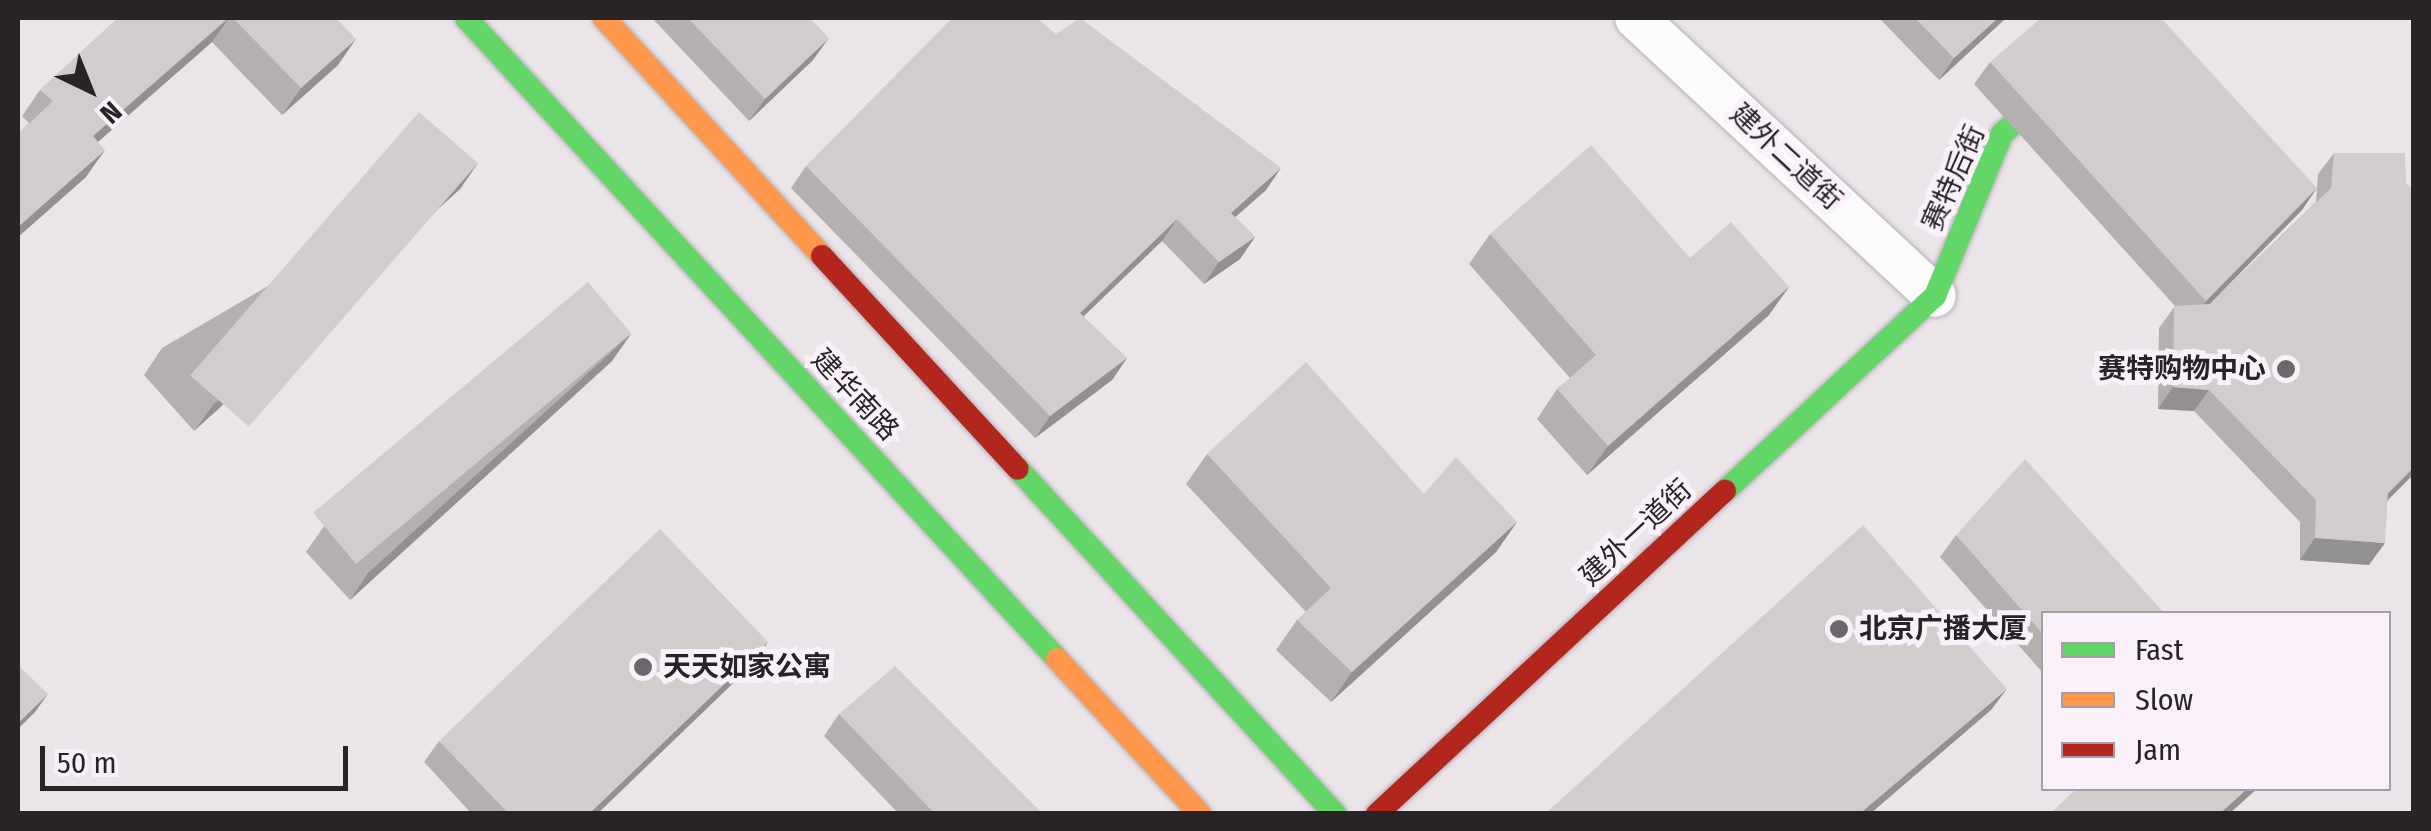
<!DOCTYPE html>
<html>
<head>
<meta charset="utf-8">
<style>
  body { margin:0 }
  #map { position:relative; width:2431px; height:831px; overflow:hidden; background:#ebe5ea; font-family:"Fira Sans Condensed","Noto Sans SC",sans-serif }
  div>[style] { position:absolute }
  .roads { filter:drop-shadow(0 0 2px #b3afb2) drop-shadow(0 0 2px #b3afb2) }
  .street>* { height:42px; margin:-21px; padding:0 21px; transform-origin:21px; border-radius:21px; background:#fcfbfc }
  .fast>* { height:22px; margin:-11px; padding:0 11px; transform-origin:11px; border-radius:11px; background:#63d668 }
  .slow>* { height:22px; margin:-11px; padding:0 11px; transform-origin:11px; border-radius:11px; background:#ff974d }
  .jam>* { height:22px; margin:-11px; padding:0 11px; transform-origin:11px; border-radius:11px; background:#b3261e }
  .wall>* { inset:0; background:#b5b0b0 }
  .shaded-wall>* { inset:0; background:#939090 }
  .building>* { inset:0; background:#d2cdcd; transform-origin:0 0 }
  .dots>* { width:28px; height:28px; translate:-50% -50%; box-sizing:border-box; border:5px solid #faf0f9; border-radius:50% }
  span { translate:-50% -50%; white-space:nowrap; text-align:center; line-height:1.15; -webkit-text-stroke:10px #faf0f9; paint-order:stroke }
  .street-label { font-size:28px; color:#272327 }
  .poi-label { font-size:28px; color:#272327; font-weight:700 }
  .right { translate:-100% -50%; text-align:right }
  .left { translate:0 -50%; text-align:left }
  .frame { position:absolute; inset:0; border:20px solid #272327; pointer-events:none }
  .legend { position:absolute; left:2041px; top:611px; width:350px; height:180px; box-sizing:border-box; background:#faf0f9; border:2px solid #a69ea5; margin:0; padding:12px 18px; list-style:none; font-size:30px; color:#272327 }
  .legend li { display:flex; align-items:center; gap:20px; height:50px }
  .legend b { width:50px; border:2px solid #a69ea5 }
  .north { position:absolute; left:40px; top:40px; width:100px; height:100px; -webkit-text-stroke:8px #faf0f9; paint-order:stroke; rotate:137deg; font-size:28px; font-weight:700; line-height:40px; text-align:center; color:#272327 }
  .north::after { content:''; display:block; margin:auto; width:35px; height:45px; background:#272327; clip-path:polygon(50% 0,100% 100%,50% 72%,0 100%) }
  .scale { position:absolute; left:40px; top:746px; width:308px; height:45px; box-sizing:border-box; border:5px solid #272327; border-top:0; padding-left:12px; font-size:30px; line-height:35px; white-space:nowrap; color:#272327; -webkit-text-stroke:8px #faf0f9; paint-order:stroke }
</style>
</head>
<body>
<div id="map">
  <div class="roads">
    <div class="street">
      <i style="left:1636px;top:18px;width:408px;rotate:42.9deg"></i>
    </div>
    <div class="fast">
      <i style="left:466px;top:18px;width:872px;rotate:47.32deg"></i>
      <i style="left:1018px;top:469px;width:469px;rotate:47.4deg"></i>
      <i style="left:1725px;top:491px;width:287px;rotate:-42.9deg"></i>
      <i style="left:1935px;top:296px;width:175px;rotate:-67.5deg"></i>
      <i style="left:2002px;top:134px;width:176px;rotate:-41.3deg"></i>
    </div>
    <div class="slow">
      <i style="left:604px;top:18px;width:323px;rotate:47.5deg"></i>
      <i style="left:1057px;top:659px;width:211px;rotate:47.3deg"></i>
    </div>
    <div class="jam">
      <i style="left:822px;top:256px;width:289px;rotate:47.4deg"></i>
      <i style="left:1377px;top:814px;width:475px;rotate:-42.9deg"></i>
    </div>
  </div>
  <div class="wall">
    <i style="clip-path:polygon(118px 18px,336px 18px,338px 65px,282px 115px,212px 42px,98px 142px,86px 177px,18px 237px,18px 134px,29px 123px,22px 116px,40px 90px)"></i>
    <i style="clip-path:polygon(652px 18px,810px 18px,813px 60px,749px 121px)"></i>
    <i style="clip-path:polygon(1879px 18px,2006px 18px,1939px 80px)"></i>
    <i style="clip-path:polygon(1056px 34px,1266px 190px,1235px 217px,1255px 237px,1240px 259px,1204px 284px,1162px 241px,1083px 317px,1127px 358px,1112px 380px,1035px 438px,791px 188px,806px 166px)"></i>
    <i style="clip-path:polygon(evenodd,1990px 62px,2317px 188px,2318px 174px,2334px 153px,2388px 500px,2369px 565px,2300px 560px,2300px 522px,2194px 411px,2158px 409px,2159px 328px,2175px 306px,1974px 84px,1990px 62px,2317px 188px,2316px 202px,2210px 304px,2302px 210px,2317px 188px)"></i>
    <i style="clip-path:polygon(478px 163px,460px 189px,194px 431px,144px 375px,162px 348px)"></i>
    <i style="clip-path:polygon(1490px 234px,1690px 258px,1789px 287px,1768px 316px,1587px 475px,1537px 419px,1557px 389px,1570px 378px,1469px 264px)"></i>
    <i style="clip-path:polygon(631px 334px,612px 361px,350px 600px,306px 552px,324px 526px)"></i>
    <i style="clip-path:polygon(1207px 454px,1424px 494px,1517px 522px,1496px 552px,1331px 702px,1276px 650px,1297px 620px,1306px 612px,1186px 484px)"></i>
    <i style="clip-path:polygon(1956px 535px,2044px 614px,2044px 674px,1940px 557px)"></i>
    <i style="clip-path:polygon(768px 642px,753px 664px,597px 814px,472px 814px,424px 762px,439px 741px)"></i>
    <i style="clip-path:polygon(839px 714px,1043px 814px,899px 814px,824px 736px)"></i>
  </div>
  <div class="shaded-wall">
    <i style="clip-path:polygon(229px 18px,212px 42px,75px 162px,93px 136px)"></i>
    <i style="clip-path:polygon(1998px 18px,2006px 18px,1939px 80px,1954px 58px)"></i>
    <i style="clip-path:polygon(829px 38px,813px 60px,749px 121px,765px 99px)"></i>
    <i style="clip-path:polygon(356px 39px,338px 65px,282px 115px,301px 88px)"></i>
    <i style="clip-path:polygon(105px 150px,86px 177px,18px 237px,18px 227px)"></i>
    <i style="clip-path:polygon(478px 163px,460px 189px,194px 431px,213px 405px)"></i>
    <i style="clip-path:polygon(1281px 168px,1266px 190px,1215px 235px,1231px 213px)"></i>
    <i style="clip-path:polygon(2317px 188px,2302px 210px,2191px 323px,2206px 301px)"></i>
    <i style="clip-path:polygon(1177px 219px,1162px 241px,1064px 335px,1080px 313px)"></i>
    <i style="clip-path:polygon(1255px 237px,1240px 259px,1204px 284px,1219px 262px)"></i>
    <i style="clip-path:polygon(1789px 287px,1768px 316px,1587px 475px,1608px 446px)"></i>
    <i style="clip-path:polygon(631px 334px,612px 361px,350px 600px,368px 573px)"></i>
    <i style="clip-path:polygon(1127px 358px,1112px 380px,1035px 438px,1050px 416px)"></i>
    <i style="clip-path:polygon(2173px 387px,2209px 390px,2194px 411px,2158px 409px)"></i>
    <i style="clip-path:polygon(2414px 467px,2414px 474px,2373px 515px,2388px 493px)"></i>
    <i style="clip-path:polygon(1517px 522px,1496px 552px,1331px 702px,1352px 672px)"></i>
    <i style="clip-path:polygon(2315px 538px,2385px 543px,2369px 565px,2300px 560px)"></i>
    <i style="clip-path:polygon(768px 642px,753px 664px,597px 814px,589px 814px)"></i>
    <i style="clip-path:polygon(2007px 689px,1991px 710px,1870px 814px,1859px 814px)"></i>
    <i style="clip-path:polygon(48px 694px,35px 712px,18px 729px,18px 723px)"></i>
    <i style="clip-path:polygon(2248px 788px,2258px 788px,2229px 814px,2219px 814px)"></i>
  </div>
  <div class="building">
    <i style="clip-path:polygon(118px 18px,228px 18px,93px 136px,105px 150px,18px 227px,18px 134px,53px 101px,40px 90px)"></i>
    <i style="clip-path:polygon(233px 18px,336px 18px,356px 39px,301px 88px)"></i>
    <i style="clip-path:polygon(688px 18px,810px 18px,829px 38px,765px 99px)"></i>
    <i style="clip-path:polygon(952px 18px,1037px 18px,1056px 34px,1080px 18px,1281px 168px,1231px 213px,1255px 237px,1219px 262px,1177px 219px,1080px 313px,1127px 358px,1050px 416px,806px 166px)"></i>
    <i style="clip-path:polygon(1915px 18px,1998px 18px,1954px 58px)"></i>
    <i style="clip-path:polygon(2041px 18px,2161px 18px,2317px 188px,2206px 301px,1990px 62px)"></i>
    <i style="left:419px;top:112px;width:78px;height:349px;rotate:41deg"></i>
    <i style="clip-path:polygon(1591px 145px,1690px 258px,1731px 222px,1789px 287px,1608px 446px,1557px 389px,1596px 355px,1490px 234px)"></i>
    <i style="clip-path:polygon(2334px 153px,2405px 153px,2406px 183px,2414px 191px,2414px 467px,2388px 493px,2385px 543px,2315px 538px,2316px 500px,2209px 390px,2173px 387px,2174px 306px,2210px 304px,2331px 188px)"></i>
    <i style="left:588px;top:282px;width:67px;height:359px;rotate:50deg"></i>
    <i style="clip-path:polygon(1306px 362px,1424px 494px,1456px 457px,1517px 522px,1352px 672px,1297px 620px,1331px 588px,1207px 454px)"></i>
    <i style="clip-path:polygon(2025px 459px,2165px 614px,2044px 614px,2044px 635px,1956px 535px)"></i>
    <i style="clip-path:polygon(1863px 525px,2007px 689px,1859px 814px,1545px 814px)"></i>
    <i style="clip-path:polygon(660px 529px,768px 642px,589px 814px,509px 814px,439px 741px)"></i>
    <i style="clip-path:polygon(18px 665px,48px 694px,18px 723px)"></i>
    <i style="clip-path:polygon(895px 666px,1043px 814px,935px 814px,839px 714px)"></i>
    <i style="clip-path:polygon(2077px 788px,2248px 788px,2219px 814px,2050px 814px)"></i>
  </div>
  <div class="dots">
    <i style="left:2286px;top:369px;background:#6c676b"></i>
    <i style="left:1839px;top:629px;background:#6c676b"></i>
    <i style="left:643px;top:667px;background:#6c676b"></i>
  </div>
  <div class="street-label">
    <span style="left:1786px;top:157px;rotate:43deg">建外二道街</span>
    <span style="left:1954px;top:178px;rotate:-66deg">赛特后街</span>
    <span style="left:855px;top:395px;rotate:47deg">建华南路</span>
    <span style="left:1636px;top:533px;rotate:-43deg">建外一道街</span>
  </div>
  <div class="poi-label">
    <span class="right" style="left:2266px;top:369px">赛特购物中心</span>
    <span class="left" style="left:1859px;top:629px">北京广播大厦</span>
    <span class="left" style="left:663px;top:667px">天天如家公寓</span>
  </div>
  <div class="frame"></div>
  <ul class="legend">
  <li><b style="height:12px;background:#63d668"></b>Fast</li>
  <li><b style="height:12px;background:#ff974d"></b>Slow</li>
  <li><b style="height:12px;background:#b3261e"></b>Jam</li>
  </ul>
  <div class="north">N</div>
  <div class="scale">50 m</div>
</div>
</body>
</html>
